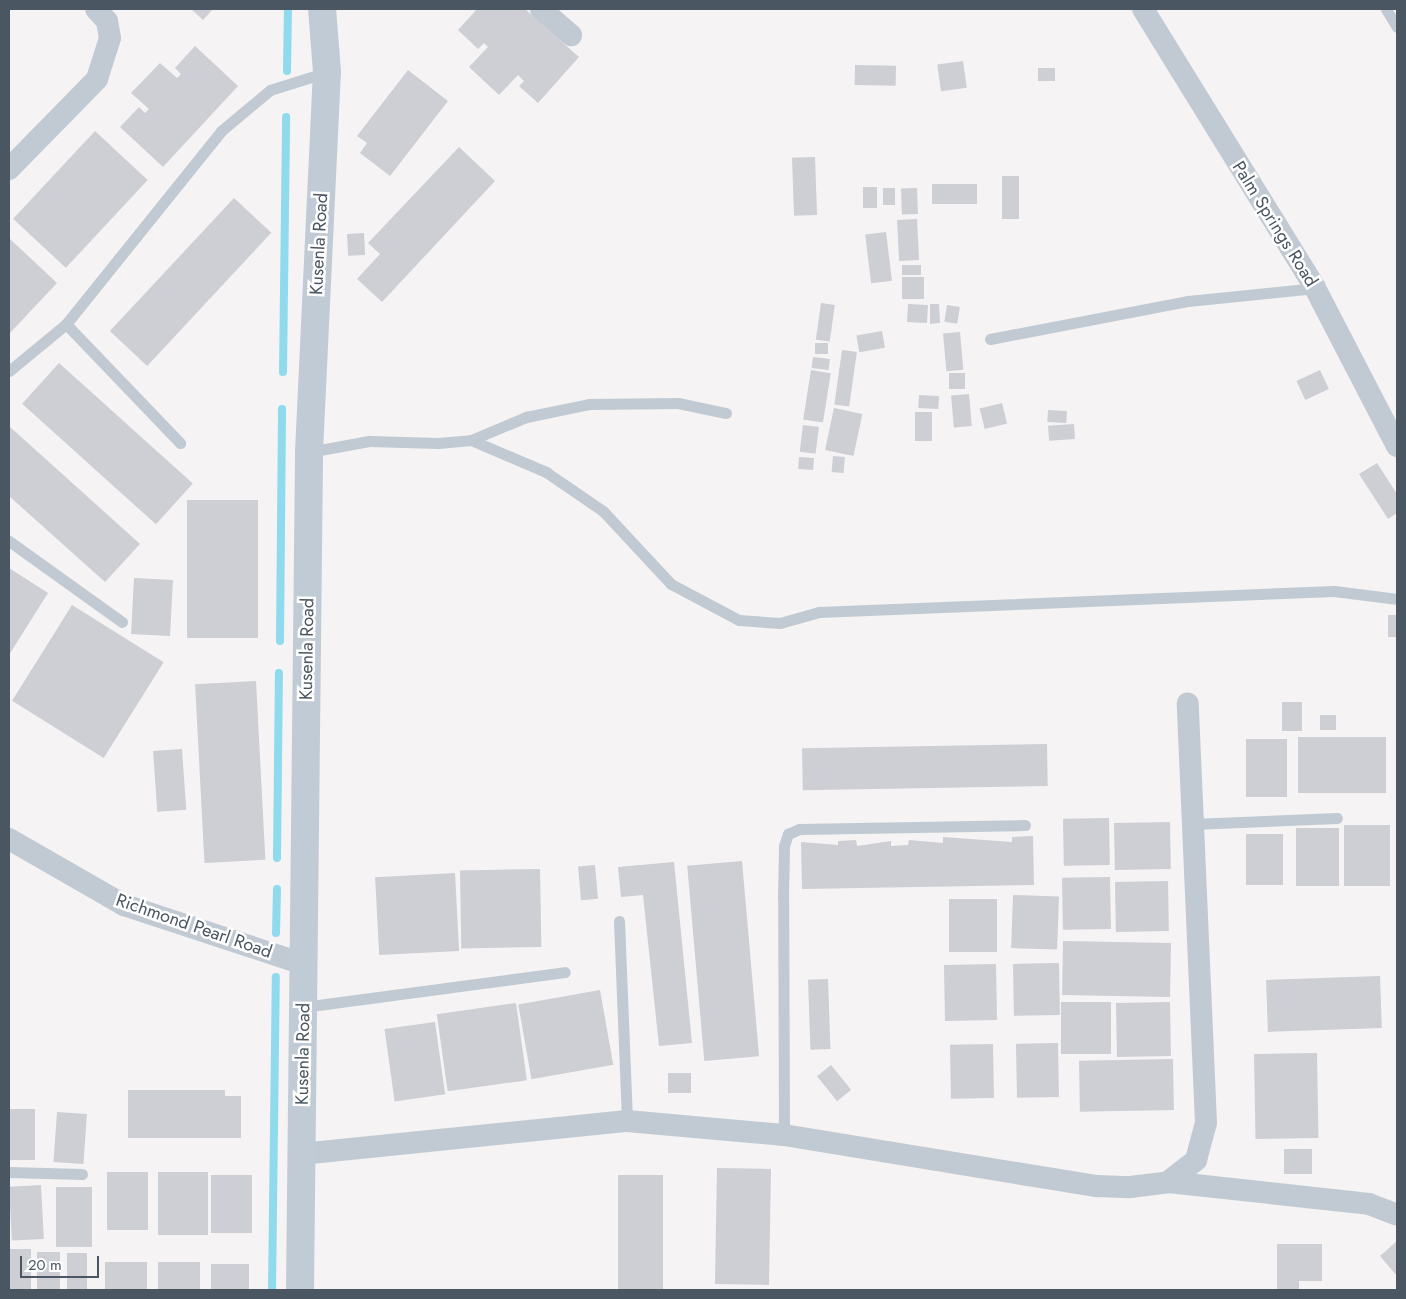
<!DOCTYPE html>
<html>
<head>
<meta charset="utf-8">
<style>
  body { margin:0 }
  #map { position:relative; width:1406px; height:1299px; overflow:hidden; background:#f5f3f3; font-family:Jost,sans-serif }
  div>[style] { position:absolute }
  .stream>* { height:8px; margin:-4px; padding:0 4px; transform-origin:4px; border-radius:4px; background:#90daee }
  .building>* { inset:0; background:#cdcfd5; transform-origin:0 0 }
  .service>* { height:11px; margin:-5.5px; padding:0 5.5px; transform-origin:5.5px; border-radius:5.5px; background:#c1cad2 }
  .minor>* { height:22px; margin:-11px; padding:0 11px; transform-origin:11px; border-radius:11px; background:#c1cad2 }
  .secondary>* { height:28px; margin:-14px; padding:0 14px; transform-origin:14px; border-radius:14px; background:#c1cbd6 }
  span { translate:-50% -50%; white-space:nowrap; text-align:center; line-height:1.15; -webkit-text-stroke:5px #fff; paint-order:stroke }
  .street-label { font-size:18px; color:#4a5661 }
  .frame { position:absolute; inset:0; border:10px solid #4a5661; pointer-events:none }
  .scale { position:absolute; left:20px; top:1256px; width:79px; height:22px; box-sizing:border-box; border:2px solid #4a5661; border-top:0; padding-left:6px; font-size:15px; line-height:18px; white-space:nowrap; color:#4a5661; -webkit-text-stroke:4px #fff; paint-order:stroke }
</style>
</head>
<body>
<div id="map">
  <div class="stream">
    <i style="left:287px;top:71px;width:62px;rotate:-89.1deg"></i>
    <i style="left:283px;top:372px;width:255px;rotate:-89.3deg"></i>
    <i style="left:280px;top:641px;width:232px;rotate:-89.5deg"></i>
    <i style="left:277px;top:858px;width:185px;rotate:-89.4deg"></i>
    <i style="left:276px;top:933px;width:44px;rotate:-88.7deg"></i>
    <i style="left:272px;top:1290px;width:313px;rotate:-89.3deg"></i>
  </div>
  <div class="building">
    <i style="clip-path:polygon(191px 9px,213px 9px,203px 20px)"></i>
    <i style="clip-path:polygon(477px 9px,525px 9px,579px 57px,538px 103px,519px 86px,524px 81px,518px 75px,499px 95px,469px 67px,488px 47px,484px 43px,478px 49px,458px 30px)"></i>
    <i style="clip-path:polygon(195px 46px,238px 86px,163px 167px,120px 127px,139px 107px,145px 113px,149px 109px,131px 93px,160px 63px,177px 78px,181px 74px,175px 68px)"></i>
    <i style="left:963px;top:61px;width:27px;height:26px;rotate:82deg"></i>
    <i style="left:855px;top:65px;width:41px;height:20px;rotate:1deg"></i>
    <i style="left:1038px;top:68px;width:17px;height:13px"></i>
    <i style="clip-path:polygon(408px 70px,448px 101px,390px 176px,360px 153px,367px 143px,357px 136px)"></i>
    <i style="left:95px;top:131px;width:72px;height:120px;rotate:43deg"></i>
    <i style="clip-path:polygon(459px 147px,495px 181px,382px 302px,357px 279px,380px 254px,368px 243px)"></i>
    <i style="left:815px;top:157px;width:58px;height:23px;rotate:88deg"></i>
    <i style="left:1002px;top:176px;width:17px;height:43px"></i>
    <i style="left:932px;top:184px;width:45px;height:20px"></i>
    <i style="left:863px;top:187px;width:14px;height:21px"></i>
    <i style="left:883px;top:188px;width:12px;height:17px"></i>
    <i style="left:917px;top:188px;width:26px;height:16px;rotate:88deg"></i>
    <i style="left:234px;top:198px;width:51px;height:182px;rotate:43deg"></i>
    <i style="left:917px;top:219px;width:41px;height:20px;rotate:87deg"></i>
    <i style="left:886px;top:232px;width:49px;height:21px;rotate:83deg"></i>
    <i style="left:364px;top:233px;width:22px;height:17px;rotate:87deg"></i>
    <i style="clip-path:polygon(9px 238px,57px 283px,9px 334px)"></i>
    <i style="left:902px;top:265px;width:19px;height:10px"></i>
    <i style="left:902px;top:277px;width:22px;height:22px"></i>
    <i style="left:821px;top:303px;width:14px;height:37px;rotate:8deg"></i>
    <i style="left:908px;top:304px;width:20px;height:18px;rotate:3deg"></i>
    <i style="clip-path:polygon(930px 304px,939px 304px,940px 323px,930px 324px)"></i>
    <i style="left:947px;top:305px;width:13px;height:17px;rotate:9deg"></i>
    <i style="left:882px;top:331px;width:17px;height:26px;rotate:80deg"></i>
    <i style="left:960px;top:332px;width:38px;height:17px;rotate:85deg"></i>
    <i style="left:815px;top:343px;width:13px;height:11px"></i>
    <i style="left:842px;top:350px;width:15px;height:55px;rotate:8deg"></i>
    <i style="left:813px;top:357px;width:17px;height:11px;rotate:7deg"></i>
    <i style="left:59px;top:363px;width:180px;height:55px;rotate:42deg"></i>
    <i style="left:811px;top:370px;width:20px;height:50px;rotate:9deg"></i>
    <i style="left:1320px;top:370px;width:21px;height:26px;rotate:65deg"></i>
    <i style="left:965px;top:373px;width:16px;height:16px;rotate:90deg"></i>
    <i style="left:969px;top:394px;width:32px;height:18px;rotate:85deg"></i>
    <i style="left:919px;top:395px;width:20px;height:13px;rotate:3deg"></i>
    <i style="left:1002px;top:403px;width:21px;height:23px;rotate:76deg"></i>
    <i style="left:834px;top:408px;width:29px;height:43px;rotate:12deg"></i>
    <i style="left:1048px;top:410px;width:19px;height:12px;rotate:3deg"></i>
    <i style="left:915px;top:412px;width:17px;height:29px"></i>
    <i style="left:1074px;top:424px;width:15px;height:26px;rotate:86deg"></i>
    <i style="left:803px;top:425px;width:16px;height:27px;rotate:7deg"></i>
    <i style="clip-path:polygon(9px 426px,140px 544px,105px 582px,9px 496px)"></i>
    <i style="left:833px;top:456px;width:12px;height:16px;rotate:5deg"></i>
    <i style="left:799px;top:457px;width:15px;height:12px;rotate:4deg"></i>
    <i style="clip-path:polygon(1377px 463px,1397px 494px,1397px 513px,1388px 519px,1359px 474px)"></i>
    <i style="left:187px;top:500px;width:71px;height:138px"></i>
    <i style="clip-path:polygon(9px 568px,48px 593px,9px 655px)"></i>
    <i style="left:134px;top:578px;width:39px;height:56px;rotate:3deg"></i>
    <i style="left:72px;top:605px;width:108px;height:113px;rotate:32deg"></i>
    <i style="left:1388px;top:615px;width:9px;height:22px"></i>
    <i style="left:256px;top:681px;width:179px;height:61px;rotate:87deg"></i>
    <i style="left:1282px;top:702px;width:20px;height:29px"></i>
    <i style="left:1336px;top:715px;width:15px;height:16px;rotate:90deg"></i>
    <i style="left:1298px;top:737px;width:88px;height:56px"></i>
    <i style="left:1246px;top:739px;width:41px;height:58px"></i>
    <i style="left:1047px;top:744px;width:42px;height:245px;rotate:89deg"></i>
    <i style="left:182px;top:749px;width:61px;height:29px;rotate:86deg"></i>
    <i style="left:1109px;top:818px;width:47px;height:46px;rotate:89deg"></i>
    <i style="left:1170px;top:822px;width:47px;height:56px;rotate:89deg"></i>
    <i style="left:1344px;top:825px;width:46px;height:61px"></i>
    <i style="left:1296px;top:828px;width:43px;height:58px"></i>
    <i style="left:1246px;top:834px;width:37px;height:51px"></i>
    <i style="clip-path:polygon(1033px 836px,1034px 885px,802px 889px,801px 842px,838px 845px,838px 841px,856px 840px,857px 846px,891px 841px,891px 846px,908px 845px,909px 840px,943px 843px,943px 837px,1012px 842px,1012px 837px)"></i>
    <i style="left:742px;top:861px;width:196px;height:55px;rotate:85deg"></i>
    <i style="clip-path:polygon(674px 862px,692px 1043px,659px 1046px,643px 895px,621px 897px,618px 867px)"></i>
    <i style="left:595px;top:865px;width:34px;height:17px;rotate:85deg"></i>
    <i style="left:540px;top:869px;width:78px;height:80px;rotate:89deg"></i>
    <i style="left:455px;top:873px;width:78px;height:80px;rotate:87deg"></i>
    <i style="left:1110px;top:877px;width:52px;height:48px;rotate:89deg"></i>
    <i style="left:1168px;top:881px;width:50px;height:53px;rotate:89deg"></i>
    <i style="left:1013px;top:895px;width:46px;height:53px;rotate:2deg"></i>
    <i style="left:949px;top:899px;width:48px;height:53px"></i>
    <i style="left:1063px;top:941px;width:108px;height:54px;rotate:1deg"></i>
    <i style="left:1059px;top:963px;width:52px;height:46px;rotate:89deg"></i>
    <i style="left:996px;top:964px;width:56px;height:52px;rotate:89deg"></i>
    <i style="left:1380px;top:976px;width:52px;height:114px;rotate:88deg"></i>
    <i style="left:828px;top:979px;width:70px;height:20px;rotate:88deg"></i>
    <i style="left:600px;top:990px;width:76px;height:83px;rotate:80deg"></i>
    <i style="left:1061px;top:1002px;width:50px;height:52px"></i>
    <i style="left:1170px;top:1002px;width:54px;height:54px;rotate:89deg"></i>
    <i style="left:516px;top:1003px;width:78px;height:80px;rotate:82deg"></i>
    <i style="left:435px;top:1022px;width:73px;height:51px;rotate:82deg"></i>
    <i style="left:1058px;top:1043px;width:54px;height:42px;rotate:89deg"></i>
    <i style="left:993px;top:1044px;width:54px;height:43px;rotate:89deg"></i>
    <i style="left:1317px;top:1053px;width:85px;height:63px;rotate:89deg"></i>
    <i style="left:1173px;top:1059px;width:51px;height:94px;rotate:89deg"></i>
    <i style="left:831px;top:1065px;width:32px;height:18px;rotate:51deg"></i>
    <i style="left:691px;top:1073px;width:20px;height:23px;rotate:90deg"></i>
    <i style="clip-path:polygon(128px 1090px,225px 1090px,225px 1096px,241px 1096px,241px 1138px,128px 1138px)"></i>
    <i style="left:9px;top:1109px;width:26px;height:51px"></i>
    <i style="left:57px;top:1112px;width:30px;height:50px;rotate:4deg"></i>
    <i style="left:1284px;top:1149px;width:28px;height:25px"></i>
    <i style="left:717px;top:1168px;width:54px;height:116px;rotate:1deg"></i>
    <i style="left:107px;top:1172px;width:41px;height:58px"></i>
    <i style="left:158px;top:1172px;width:50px;height:63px"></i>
    <i style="left:252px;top:1175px;width:58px;height:41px;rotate:90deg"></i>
    <i style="left:618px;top:1175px;width:45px;height:115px"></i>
    <i style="left:41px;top:1185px;width:54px;height:32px;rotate:87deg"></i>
    <i style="left:56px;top:1187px;width:36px;height:60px"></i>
    <i style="clip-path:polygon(1397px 1241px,1397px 1276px,1380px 1256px)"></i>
    <i style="clip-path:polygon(1277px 1244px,1322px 1244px,1322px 1281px,1299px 1281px,1299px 1290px,1277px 1290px)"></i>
    <i style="left:9px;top:1249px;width:22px;height:41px"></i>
    <i style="left:37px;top:1252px;width:23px;height:38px"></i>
    <i style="left:67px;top:1253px;width:20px;height:37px"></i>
    <i style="left:105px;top:1262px;width:42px;height:28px"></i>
    <i style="left:158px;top:1262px;width:42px;height:28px"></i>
    <i style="left:211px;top:1264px;width:38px;height:26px"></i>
  </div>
  <div class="service">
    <i style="left:1386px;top:9px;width:21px;rotate:59deg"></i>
    <i style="left:66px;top:324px;width:165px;rotate:46.2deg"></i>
    <i style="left:990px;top:339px;width:202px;rotate:-10.9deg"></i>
    <i style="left:1188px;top:301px;width:128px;rotate:-5.8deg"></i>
    <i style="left:9px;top:371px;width:74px;rotate:-39.5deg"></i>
    <i style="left:66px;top:324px;width:248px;rotate:-51.2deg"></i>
    <i style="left:221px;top:131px;width:64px;rotate:-39.9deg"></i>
    <i style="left:270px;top:90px;width:60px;rotate:-17.5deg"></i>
    <i style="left:471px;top:440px;width:60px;rotate:-22.7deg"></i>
    <i style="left:526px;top:417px;width:64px;rotate:-11.7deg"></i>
    <i style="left:589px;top:404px;width:89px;rotate:-0.6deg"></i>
    <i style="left:678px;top:403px;width:49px;rotate:11.8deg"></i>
    <i style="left:309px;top:452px;width:61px;rotate:-10.4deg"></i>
    <i style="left:369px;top:441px;width:69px;rotate:1.7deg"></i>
    <i style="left:438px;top:443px;width:33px;rotate:-5deg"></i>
    <i style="left:471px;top:440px;width:82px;rotate:23.1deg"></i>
    <i style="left:546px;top:472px;width:69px;rotate:34.4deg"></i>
    <i style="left:603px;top:511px;width:100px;rotate:47deg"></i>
    <i style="left:671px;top:584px;width:77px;rotate:27.9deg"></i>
    <i style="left:739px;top:620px;width:41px;rotate:4.2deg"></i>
    <i style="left:780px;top:623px;width:41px;rotate:-15.8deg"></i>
    <i style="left:819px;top:612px;width:515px;rotate:-2.34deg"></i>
    <i style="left:1334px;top:591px;width:64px;rotate:7.2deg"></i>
    <i style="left:9px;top:541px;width:139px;rotate:35.6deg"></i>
    <i style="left:1193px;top:824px;width:144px;rotate:-2.4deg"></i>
    <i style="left:619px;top:921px;width:200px;rotate:87.7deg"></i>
    <i style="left:303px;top:1007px;width:264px;rotate:-7.6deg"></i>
    <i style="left:784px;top:1135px;width:237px;rotate:-90.2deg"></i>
    <i style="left:783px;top:898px;width:52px;rotate:-88.9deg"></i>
    <i style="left:784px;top:846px;width:13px;rotate:-72deg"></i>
    <i style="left:788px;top:834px;width:12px;rotate:-24deg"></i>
    <i style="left:799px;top:829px;width:226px;rotate:-1deg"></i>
    <i style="left:9px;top:1172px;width:73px;rotate:1.6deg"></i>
  </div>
  <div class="minor">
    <i style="left:541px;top:9px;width:40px;rotate:41deg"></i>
    <i style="left:1143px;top:9px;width:328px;rotate:58.3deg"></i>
    <i style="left:1315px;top:288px;width:178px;rotate:62.6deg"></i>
    <i style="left:9px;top:169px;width:126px;rotate:-45.6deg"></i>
    <i style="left:97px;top:79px;width:43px;rotate:-72.4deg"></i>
    <i style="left:110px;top:38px;width:17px;rotate:-100deg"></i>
    <i style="left:107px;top:21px;width:16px;rotate:-133deg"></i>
    <i style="left:9px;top:839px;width:133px;rotate:29.9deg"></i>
    <i style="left:124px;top:905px;width:188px;rotate:18.2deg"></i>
    <i style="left:301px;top:1154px;width:328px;rotate:-5.8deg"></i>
    <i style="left:627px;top:1121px;width:158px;rotate:5.1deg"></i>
    <i style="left:784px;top:1135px;width:317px;rotate:9.3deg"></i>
    <i style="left:1097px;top:1186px;width:33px;rotate:2deg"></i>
    <i style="left:1130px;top:1187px;width:38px;rotate:-7deg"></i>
    <i style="left:1168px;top:1182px;width:36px;rotate:-38deg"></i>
    <i style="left:1196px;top:1160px;width:38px;rotate:-75deg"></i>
    <i style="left:1206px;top:1123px;width:420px;rotate:-92.5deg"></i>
    <i style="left:1168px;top:1182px;width:202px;rotate:6.2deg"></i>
    <i style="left:1369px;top:1204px;width:30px;rotate:21deg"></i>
  </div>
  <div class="secondary">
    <i style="left:300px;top:1290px;width:838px;rotate:-89.38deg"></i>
    <i style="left:309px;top:452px;width:380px;rotate:-87.3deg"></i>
    <i style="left:327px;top:72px;width:63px;rotate:-94.5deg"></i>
  </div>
  <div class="street-label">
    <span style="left:1275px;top:224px;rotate:58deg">Palm Springs Road</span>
    <span style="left:319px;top:244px;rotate:-87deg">Kusenla Road</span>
    <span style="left:307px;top:649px;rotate:-89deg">Kusenla Road</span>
    <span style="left:194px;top:926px;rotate:19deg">Richmond Pearl Road</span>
    <span style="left:303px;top:1054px;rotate:-89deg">Kusenla Road</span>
  </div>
  <div class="frame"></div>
  <div class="scale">20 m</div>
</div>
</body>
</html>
